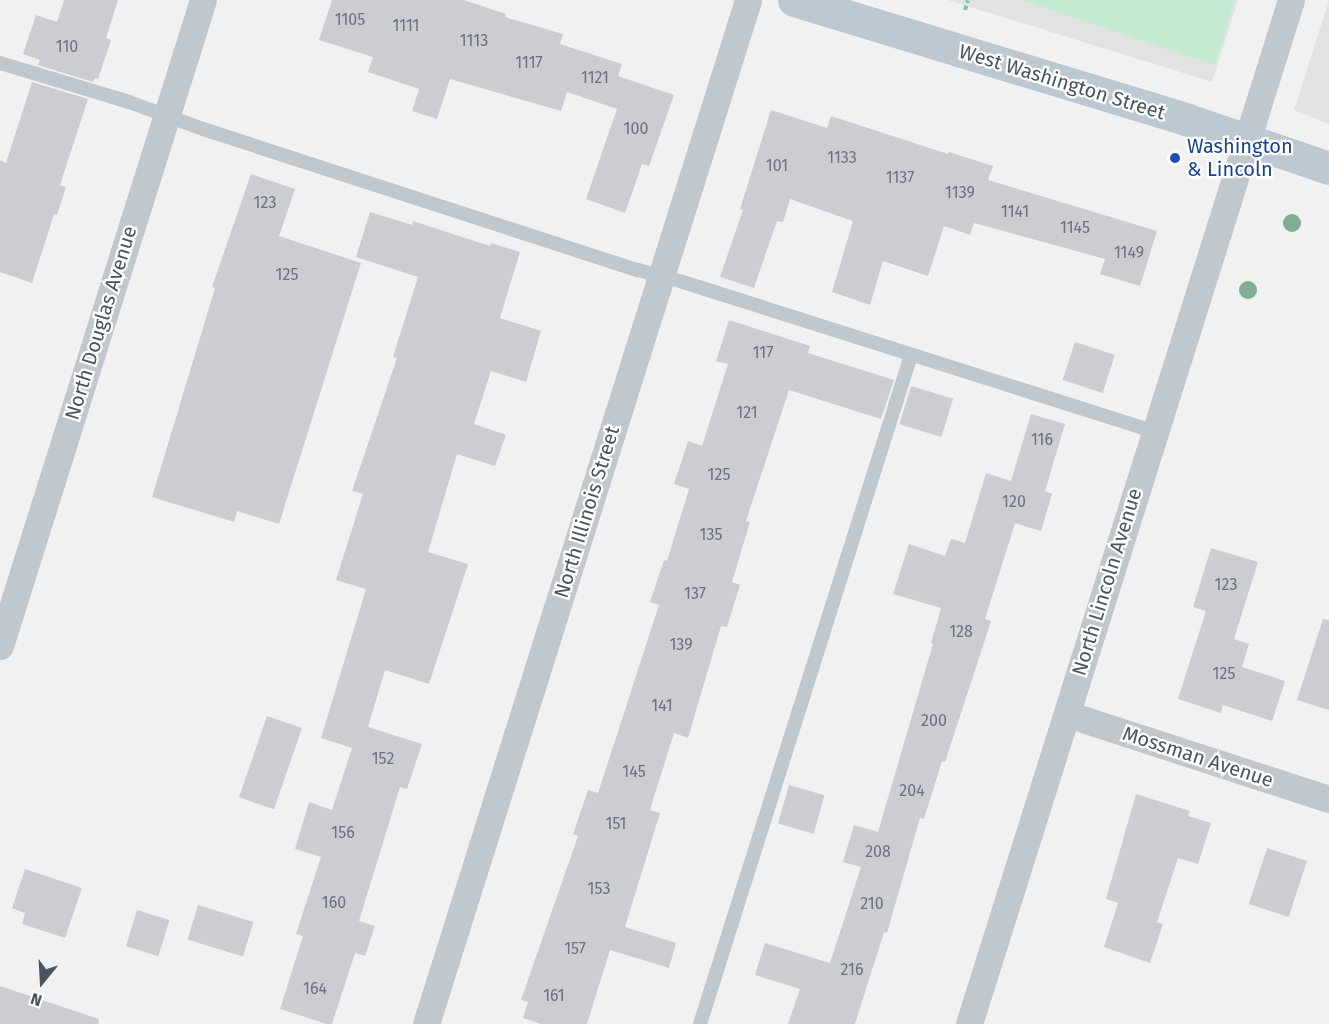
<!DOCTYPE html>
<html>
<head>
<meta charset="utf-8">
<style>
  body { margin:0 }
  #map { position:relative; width:1329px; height:1024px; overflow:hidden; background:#f2f1f1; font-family:"Fira Sans",sans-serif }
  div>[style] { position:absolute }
  .education>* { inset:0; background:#e3e2e2 }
  .green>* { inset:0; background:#c4ebd1 }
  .building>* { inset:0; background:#cbcdd2; transform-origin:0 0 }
  .path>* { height:4px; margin-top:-2px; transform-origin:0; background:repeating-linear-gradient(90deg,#80c59f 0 4.5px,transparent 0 7.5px) }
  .lane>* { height:14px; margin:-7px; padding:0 7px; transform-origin:7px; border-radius:7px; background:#c0c8cd }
  .street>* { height:27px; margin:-13.5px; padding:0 13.5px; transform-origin:13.5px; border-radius:13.5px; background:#c0c8cd }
  .secondary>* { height:33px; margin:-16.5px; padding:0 16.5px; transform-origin:16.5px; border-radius:16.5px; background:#bec8d0 }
  .trees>* { width:18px; height:18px; margin:-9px; border-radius:50%; background:#80ad94 }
  .dots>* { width:16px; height:16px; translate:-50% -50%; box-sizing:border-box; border:3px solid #fff; border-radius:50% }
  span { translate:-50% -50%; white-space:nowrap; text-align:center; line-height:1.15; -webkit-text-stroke:4.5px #fff; paint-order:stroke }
  .number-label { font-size:16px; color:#6a727a }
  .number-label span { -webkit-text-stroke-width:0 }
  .street-label { font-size:20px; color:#4a545c }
  .transit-label { font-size:20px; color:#164399 }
  .left { translate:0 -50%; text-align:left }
  .north { position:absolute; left:12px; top:952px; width:60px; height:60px; -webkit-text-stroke:4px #fff; paint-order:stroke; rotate:198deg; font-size:16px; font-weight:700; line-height:24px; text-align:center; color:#4a545c }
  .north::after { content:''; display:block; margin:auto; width:21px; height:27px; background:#4a545c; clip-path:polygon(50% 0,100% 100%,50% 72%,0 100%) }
</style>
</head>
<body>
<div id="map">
  <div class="education">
    <i style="clip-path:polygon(948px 0,1238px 0,1212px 82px)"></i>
    <i style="clip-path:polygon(1329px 0,1329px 124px,1294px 110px)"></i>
  </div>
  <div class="green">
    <i style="clip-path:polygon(1022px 0,1235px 0,1215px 65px)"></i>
  </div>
  <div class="building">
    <i style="clip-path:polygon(64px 0,118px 0,106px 38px,111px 40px,98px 79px,95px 78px,93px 82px,38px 65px,40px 60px,23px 54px,36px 15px,57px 22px)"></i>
    <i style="clip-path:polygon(332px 0,464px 0,506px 14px,505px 17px,563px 34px,560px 44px,622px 64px,618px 76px,674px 95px,649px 166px,642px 164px,625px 213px,586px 199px,617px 109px,567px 92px,561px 111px,450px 79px,437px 119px,412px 111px,419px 89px,368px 72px,373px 57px,319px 40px)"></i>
    <i style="clip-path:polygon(32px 82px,88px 99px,60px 185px,66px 187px,57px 215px,54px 214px,32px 283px,0 272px,0 160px,6px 163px)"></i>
    <i style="clip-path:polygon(771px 110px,827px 128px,831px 116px,948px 154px,949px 152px,993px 166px,988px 180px,1157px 231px,1140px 286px,1100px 274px,1105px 259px,974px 223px,970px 235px,944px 226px,928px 276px,883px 261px,870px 305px,832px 292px,853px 221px,790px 199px,783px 222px,777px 221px,754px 288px,720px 277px,743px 210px,740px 209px)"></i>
    <i style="clip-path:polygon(251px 174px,295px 189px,279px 236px,361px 263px,279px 524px,237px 511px,234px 522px,152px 497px,215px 288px,212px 287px)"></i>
    <i style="clip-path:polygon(370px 212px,412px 225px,413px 221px,490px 246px,491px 243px,520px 252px,500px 318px,541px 331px,526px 382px,491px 371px,474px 424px,506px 435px,495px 466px,457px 454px,428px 552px,468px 564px,429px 684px,385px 670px,368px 727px,422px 744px,407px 789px,400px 787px,359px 921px,375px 926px,365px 956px,355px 953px,332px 1024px,327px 1024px,280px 1009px,303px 936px,296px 934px,321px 857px,295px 849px,309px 802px,332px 810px,352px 748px,321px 738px,366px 589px,336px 580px,363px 494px,352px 491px,397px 358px,393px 357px,418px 277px,356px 257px)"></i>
    <i style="clip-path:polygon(729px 320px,810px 346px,808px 353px,894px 380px,881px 419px,789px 390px,746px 521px,750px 522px,732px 582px,740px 585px,727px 627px,721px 626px,688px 738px,674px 733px,650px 810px,660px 813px,625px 927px,676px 943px,669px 968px,610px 950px,587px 1024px,541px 1024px,523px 1018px,528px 1002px,521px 1000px,578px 836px,573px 834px,588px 790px,598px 793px,659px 605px,650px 602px,664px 560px,667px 561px,689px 489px,674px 484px,688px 441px,702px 446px,728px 364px,716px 361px)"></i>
    <i style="left:1075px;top:342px;width:42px;height:40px;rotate:18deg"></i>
    <i style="left:911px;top:386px;width:44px;height:40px;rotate:17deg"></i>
    <i style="clip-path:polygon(1031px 414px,1065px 424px,1045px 491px,1052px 494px,1041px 531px,1015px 523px,985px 619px,991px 621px,979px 658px,945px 762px,942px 761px,924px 819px,920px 818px,887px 933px,884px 932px,855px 1024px,788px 1024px,800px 989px,755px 975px,765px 943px,830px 963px,861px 867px,843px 862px,854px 825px,878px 832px,933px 644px,931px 643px,941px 608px,893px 594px,909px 544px,945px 556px,951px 539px,965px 543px,986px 473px,1011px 481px)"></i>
    <i style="clip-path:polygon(1211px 548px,1258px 562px,1234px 639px,1249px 644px,1242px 667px,1285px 681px,1272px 721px,1223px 705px,1221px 713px,1178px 699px,1206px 611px,1193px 607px)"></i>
    <i style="clip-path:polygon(1323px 619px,1329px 620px,1329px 710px,1297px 700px)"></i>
    <i style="left:267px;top:716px;width:37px;height:86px;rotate:19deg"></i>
    <i style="left:789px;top:785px;width:37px;height:40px;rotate:16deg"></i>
    <i style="clip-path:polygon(1136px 794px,1190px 811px,1188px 816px,1211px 823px,1198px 864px,1178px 858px,1157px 922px,1163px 924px,1150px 963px,1104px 947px,1118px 903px,1106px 899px)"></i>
    <i style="left:1267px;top:848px;width:42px;height:59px;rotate:18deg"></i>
    <i style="clip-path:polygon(25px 869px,82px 888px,65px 938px,22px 924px,25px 913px,12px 908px)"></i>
    <i style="left:198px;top:905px;width:58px;height:36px;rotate:17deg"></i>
    <i style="left:137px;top:910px;width:34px;height:38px;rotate:17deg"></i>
    <i style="clip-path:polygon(0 986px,99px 1019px,98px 1024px,0 1024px)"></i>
  </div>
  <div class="path">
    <i style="left:965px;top:10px;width:10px;rotate:-73deg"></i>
  </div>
  <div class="lane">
    <i style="left:0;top:63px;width:135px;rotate:16.8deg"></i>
    <i style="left:129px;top:102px;width:79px;rotate:20deg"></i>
    <i style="left:203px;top:129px;width:457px;rotate:18deg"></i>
    <i style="left:638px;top:270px;width:47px;rotate:14.9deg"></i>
    <i style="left:683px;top:282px;width:494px;rotate:17.6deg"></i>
    <i style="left:700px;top:1024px;width:701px;rotate:-72.49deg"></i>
  </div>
  <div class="street">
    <i style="left:0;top:646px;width:677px;rotate:-72.56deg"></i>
    <i style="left:1067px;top:714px;width:275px;rotate:18deg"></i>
    <i style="left:426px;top:1024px;width:1073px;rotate:-72.54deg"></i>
    <i style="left:969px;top:1024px;width:1073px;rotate:-72.54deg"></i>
  </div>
  <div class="secondary">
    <i style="left:794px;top:0;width:412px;rotate:16.9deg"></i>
    <i style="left:1188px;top:120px;width:149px;rotate:18.8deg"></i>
  </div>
  <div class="trees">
    <i style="left:1292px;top:223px"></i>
    <i style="left:1248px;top:290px"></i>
  </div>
  <div class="dots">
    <i style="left:1175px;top:158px;background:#1a4fb4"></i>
  </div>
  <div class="number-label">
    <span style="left:350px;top:20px">1105</span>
    <span style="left:406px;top:26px">1111</span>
    <span style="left:474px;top:41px">1113</span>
    <span style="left:67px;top:47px">110</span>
    <span style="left:529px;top:63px">1117</span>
    <span style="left:595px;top:78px">1121</span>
    <span style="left:636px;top:129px">100</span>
    <span style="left:842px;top:158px">1133</span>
    <span style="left:777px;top:166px">101</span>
    <span style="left:900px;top:178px">1137</span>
    <span style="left:960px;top:193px">1139</span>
    <span style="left:265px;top:203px">123</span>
    <span style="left:1015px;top:212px">1141</span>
    <span style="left:1075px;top:228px">1145</span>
    <span style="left:1129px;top:253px">1149</span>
    <span style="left:287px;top:275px">125</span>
    <span style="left:763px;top:353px">117</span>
    <span style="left:747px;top:413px">121</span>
    <span style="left:1042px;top:440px">116</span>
    <span style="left:719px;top:475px">125</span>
    <span style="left:1014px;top:502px">120</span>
    <span style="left:711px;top:535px">135</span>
    <span style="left:1226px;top:585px">123</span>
    <span style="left:695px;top:594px">137</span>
    <span style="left:961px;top:632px">128</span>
    <span style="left:681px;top:645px">139</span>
    <span style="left:1224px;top:674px">125</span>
    <span style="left:662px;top:706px">141</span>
    <span style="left:934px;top:721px">200</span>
    <span style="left:383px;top:759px">152</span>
    <span style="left:634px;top:772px">145</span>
    <span style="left:912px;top:791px">204</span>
    <span style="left:616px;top:824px">151</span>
    <span style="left:343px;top:833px">156</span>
    <span style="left:878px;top:852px">208</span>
    <span style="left:599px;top:889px">153</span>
    <span style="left:334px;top:903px">160</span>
    <span style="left:872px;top:904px">210</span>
    <span style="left:575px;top:949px">157</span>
    <span style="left:852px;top:970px">216</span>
    <span style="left:315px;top:989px">164</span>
    <span style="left:554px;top:996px">161</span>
  </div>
  <div class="street-label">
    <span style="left:1062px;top:82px;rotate:17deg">West Washington Street</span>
    <span style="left:101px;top:323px;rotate:-73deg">North Douglas Avenue</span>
    <span style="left:587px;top:512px;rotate:-73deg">North Illinois Street</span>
    <span style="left:1107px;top:582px;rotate:-73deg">North Lincoln Avenue</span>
    <span style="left:1198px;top:757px;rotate:18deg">Mossman Avenue</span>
  </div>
  <div class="transit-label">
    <span class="left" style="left:1187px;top:158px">Washington<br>&amp; Lincoln</span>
  </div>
  <div class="north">N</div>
</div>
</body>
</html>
